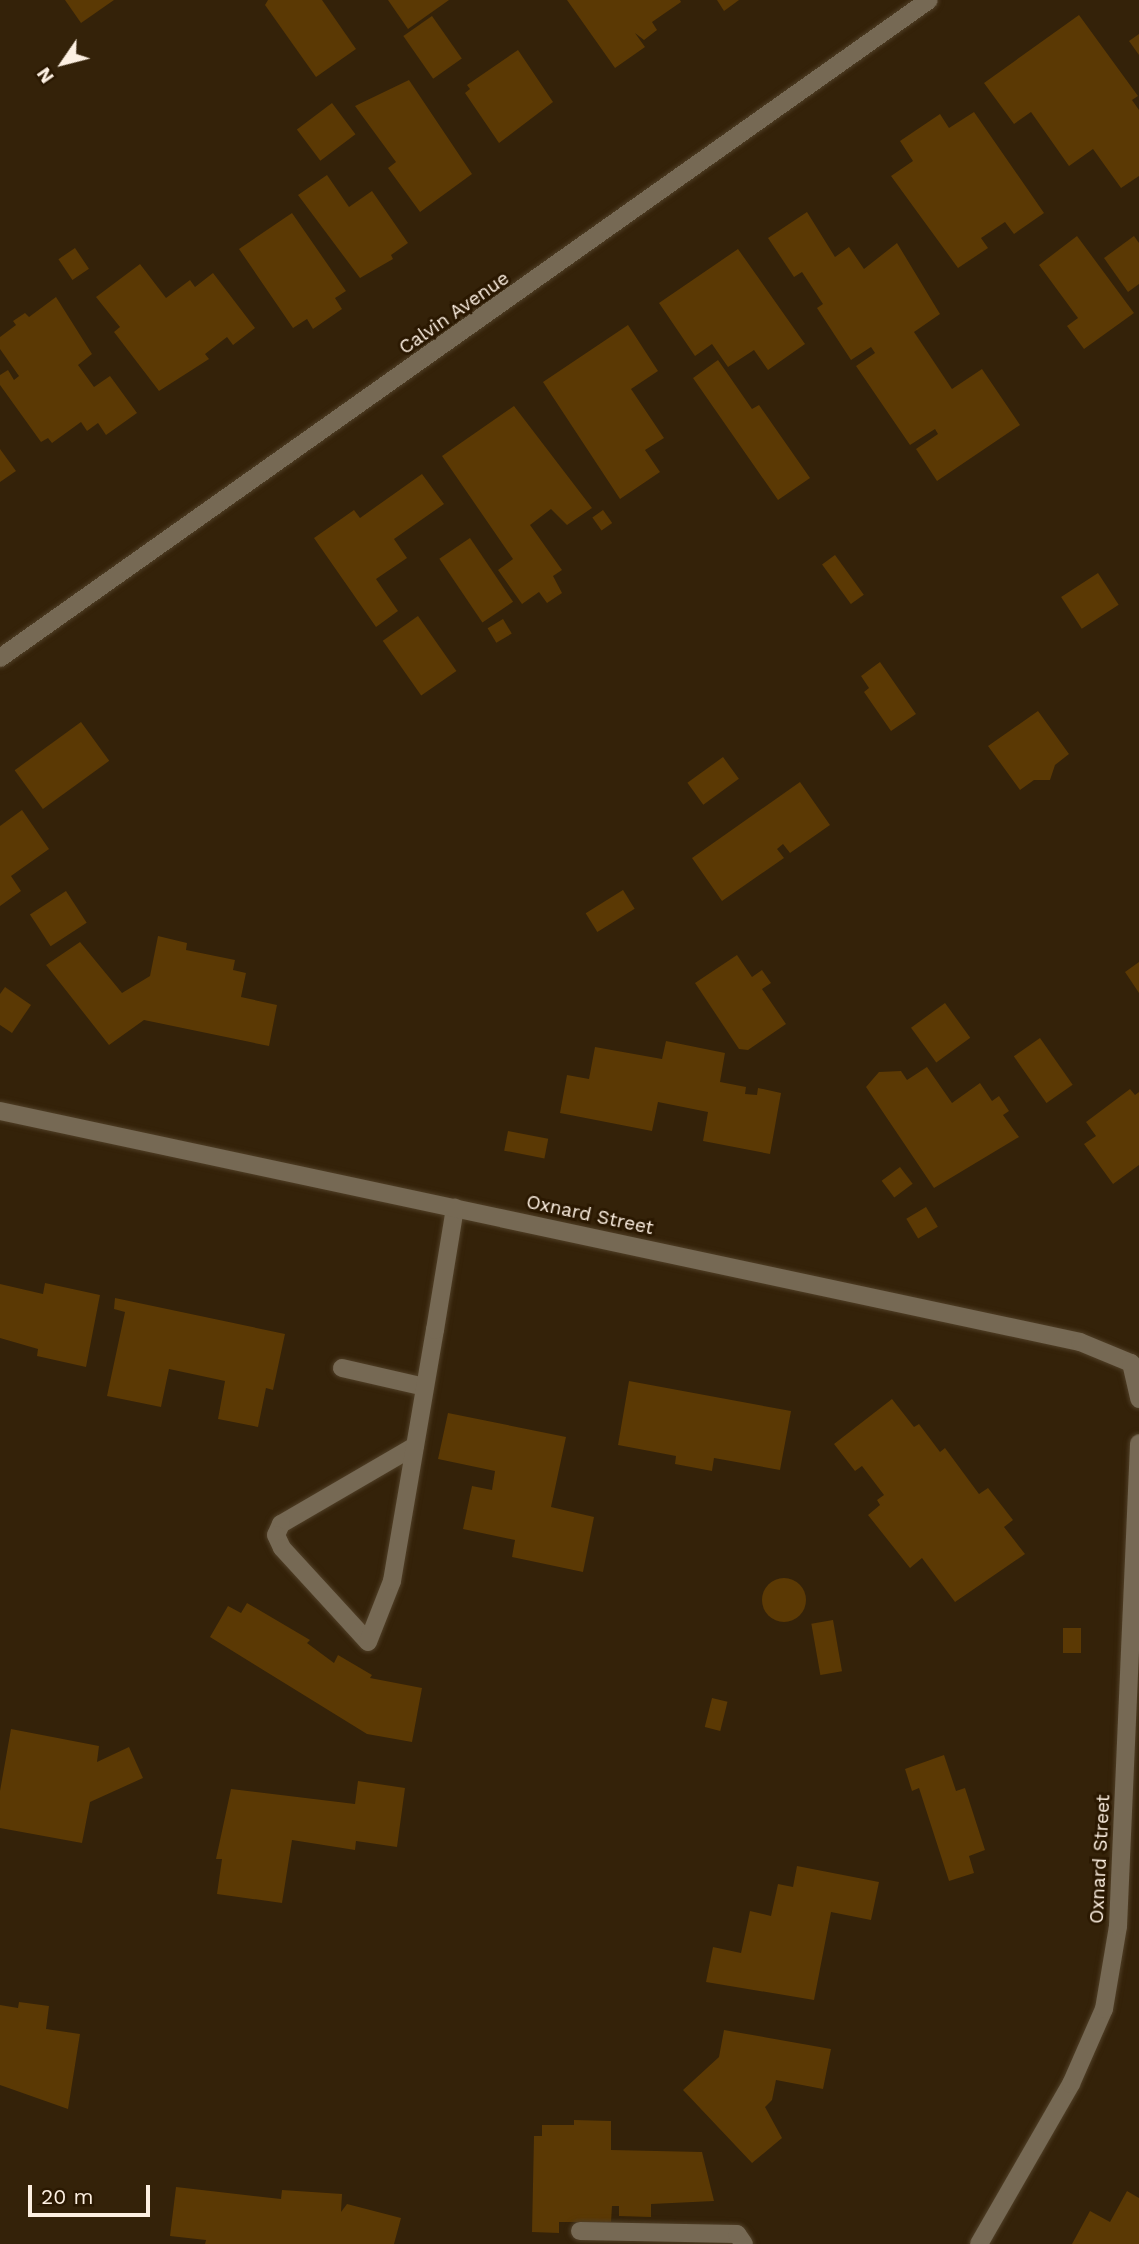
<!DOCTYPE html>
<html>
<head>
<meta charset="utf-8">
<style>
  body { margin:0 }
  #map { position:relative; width:1139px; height:2244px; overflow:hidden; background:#342209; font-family:"Work Sans",sans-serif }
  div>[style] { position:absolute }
  .building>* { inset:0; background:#5b3904; transform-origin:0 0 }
  .round { border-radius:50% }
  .roads { filter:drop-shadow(0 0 2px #503f27) drop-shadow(0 0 2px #503f27) }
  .service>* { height:18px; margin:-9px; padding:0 9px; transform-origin:9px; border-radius:9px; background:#766954 }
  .minor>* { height:18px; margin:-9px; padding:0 9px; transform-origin:9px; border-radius:9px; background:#766954 }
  span { translate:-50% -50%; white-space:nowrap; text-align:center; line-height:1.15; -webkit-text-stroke:6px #2a1801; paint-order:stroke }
  .street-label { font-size:19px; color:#fdf0e2 }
  .north { position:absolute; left:28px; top:28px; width:70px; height:70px; -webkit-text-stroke:5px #2a1801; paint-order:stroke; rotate:235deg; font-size:19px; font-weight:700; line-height:28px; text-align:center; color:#fdf0e2 }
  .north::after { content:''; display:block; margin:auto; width:24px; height:32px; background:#fdf0e2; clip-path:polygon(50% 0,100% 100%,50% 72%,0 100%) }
  .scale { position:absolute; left:28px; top:2185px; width:122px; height:32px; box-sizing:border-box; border:4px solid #fdf0e2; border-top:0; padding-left:9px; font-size:21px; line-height:24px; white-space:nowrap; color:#fdf0e2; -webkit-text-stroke:5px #2a1801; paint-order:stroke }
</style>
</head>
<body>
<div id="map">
  <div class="building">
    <i style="clip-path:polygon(65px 0,114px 0,81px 23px)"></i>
    <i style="clip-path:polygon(268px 0,322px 0,356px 49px,316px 77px,265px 5px)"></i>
    <i style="clip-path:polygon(388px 0,449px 0,408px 29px)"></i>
    <i style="clip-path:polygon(567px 0,680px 0,681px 2px,652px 22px,657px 30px,644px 40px,635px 33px,645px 47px,615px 68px)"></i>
    <i style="clip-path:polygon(717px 0,739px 0,724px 11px)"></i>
    <i style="clip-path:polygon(1079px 15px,1138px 96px,1132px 100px,1139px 110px,1139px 176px,1121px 188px,1093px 149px,1069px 166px,1031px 112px,1014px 124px,984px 83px)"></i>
    <i style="left:432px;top:16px;width:52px;height:35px;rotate:55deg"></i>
    <i style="clip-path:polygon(1139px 34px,1139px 55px,1129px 41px)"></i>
    <i style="clip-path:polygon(518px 50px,553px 102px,499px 143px,465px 93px,470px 89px,467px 85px)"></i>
    <i style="clip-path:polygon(409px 80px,472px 174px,420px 212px,388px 168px,396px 162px,355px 106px)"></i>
    <i style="left:332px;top:103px;width:39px;height:44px;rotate:53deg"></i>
    <i style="clip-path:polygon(974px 112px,1044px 213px,1014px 234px,1005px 222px,981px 238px,988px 248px,958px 268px,891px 176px,913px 161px,900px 141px,940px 114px,949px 128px)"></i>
    <i style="clip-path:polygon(327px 175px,349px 207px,372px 191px,408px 243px,391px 255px,393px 259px,360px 278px,298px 195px)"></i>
    <i style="clip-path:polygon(807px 212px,835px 257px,849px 247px,864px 269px,897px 243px,940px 314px,914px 332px,952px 389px,982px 369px,1020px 425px,937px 481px,916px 449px,938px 434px,935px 429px,910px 445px,856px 366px,875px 353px,871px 347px,851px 360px,817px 308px,823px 304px,802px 272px,794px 277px,768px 238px)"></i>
    <i style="clip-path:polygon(292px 213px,346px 291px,335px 298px,342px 309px,313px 329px,307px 319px,293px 328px,239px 249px)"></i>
    <i style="clip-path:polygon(1077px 236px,1134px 313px,1084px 349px,1067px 326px,1078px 318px,1039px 265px)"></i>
    <i style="clip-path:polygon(1134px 236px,1139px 243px,1139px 284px,1128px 292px,1104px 258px)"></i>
    <i style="left:75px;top:248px;width:25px;height:20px;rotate:56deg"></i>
    <i style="clip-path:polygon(738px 249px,805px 344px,768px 370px,754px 350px,728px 367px,712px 344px,695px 356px,659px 303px)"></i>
    <i style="clip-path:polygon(140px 264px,166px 298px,190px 280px,195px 287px,213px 273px,255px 328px,233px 345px,227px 337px,205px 354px,209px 359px,159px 391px,114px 332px,120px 327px,96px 297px)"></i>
    <i style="clip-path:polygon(56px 297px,92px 354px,78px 365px,94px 387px,110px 376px,137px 413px,106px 435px,98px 423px,87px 431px,81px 422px,52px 443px,48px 438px,41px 442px,0 385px,0 375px,8px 370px,14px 380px,19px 376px,0 349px,0 337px,16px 325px,13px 321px,25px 313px,29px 317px)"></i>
    <i style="clip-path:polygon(628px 325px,658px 371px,631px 389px,664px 438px,645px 450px,660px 472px,620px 499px,543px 382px)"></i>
    <i style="clip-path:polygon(718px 360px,752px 409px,759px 405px,810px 478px,778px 500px,693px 378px)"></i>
    <i style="clip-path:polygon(514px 406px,592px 508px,567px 525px,551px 509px,530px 525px,562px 570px,553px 576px,562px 593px,547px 603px,539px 592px,522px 604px,498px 570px,513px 559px,442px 456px)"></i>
    <i style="clip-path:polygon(0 449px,16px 471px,0 482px)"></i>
    <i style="clip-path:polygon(422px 474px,444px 504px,394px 539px,407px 558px,376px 579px,398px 611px,376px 627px,314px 538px,354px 510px,360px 518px)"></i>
    <i style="left:603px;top:510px;width:16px;height:13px;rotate:55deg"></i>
    <i style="left:470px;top:538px;width:77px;height:37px;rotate:56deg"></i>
    <i style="left:835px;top:555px;width:49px;height:16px;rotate:54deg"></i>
    <i style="left:1098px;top:573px;width:38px;height:44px;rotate:57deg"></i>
    <i style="left:418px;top:616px;width:67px;height:43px;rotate:55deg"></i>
    <i style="left:503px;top:619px;width:17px;height:18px;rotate:59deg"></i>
    <i style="clip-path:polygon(880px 662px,916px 714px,891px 731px,864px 692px,869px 688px,861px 676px)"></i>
    <i style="clip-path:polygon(1038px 711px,1069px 754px,1055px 765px,1050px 780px,1034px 780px,1020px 790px,988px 746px)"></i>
    <i style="left:81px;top:722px;width:48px;height:82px;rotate:54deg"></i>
    <i style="left:723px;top:757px;width:27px;height:44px;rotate:54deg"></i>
    <i style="clip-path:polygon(800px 782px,830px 825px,790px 853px,783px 844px,777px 849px,784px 858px,722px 901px,692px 858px)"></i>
    <i style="clip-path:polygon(22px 810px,49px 849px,11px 876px,21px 891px,0 906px,0 826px)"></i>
    <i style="left:623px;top:890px;width:22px;height:44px;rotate:58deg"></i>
    <i style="left:66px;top:891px;width:38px;height:43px;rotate:57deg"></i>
    <i style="clip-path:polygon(158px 936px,187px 943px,186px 950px,235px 960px,233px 970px,246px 973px,241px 997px,277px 1005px,269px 1046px,144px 1020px,109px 1045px,46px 965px,80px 942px,122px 993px,150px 976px)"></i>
    <i style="clip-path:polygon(737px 955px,752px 977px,762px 970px,771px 983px,762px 989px,786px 1024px,748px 1050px,739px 1049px,695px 983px)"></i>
    <i style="clip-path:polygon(1139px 962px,1139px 993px,1125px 972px)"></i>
    <i style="clip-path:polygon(5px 987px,31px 1005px,12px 1033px,0 1025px,0 994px)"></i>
    <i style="left:945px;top:1003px;width:43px;height:42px;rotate:54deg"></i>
    <i style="left:1040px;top:1038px;width:57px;height:32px;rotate:55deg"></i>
    <i style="clip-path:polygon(666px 1041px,725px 1053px,720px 1082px,746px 1087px,745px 1094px,757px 1095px,758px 1088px,781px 1093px,770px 1154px,703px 1141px,708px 1112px,658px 1102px,652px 1131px,560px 1113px,567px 1075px,589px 1079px,595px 1047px,662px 1059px)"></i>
    <i style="clip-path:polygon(927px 1067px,952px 1103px,980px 1083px,992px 1101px,999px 1096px,1009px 1111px,1003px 1115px,1019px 1137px,934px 1188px,866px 1087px,879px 1072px,901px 1071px,907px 1080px)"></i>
    <i style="clip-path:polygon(1130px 1089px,1135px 1095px,1139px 1092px,1139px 1165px,1113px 1184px,1084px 1144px,1096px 1136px,1086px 1122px)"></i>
    <i style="left:508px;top:1131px;width:41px;height:20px;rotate:11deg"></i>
    <i style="left:900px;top:1167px;width:21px;height:23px;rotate:53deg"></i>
    <i style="left:926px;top:1207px;width:23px;height:23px;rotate:59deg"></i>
    <i style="clip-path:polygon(45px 1283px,100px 1295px,86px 1367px,37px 1356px,38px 1349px,0 1338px,0 1284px,43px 1294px)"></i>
    <i style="clip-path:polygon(115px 1298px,285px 1334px,273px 1390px,266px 1388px,258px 1427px,218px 1419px,225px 1381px,169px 1369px,161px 1407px,107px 1396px,125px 1312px,114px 1309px)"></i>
    <i style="clip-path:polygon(629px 1381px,791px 1411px,780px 1470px,714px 1458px,712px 1471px,675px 1464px,676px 1456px,618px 1445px)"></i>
    <i style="clip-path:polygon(892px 1399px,914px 1427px,919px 1424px,940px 1452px,945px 1448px,979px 1494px,988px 1488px,1013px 1520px,1004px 1527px,1025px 1554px,955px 1602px,922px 1558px,910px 1568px,868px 1515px,880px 1505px,877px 1500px,884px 1495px,862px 1466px,855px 1471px,834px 1444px)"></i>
    <i style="clip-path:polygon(448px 1413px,566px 1437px,551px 1507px,594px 1517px,583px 1572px,512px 1557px,515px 1540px,463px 1529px,472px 1486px,492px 1490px,495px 1471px,438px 1459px)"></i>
    <i class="round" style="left:762px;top:1578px;width:44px;height:44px"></i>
    <i style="clip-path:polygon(247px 1603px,310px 1640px,307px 1643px,334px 1663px,338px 1655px,372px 1675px,370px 1678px,422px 1688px,412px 1742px,367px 1734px,210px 1637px,228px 1606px,241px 1613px)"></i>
    <i style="left:833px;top:1620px;width:52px;height:22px;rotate:80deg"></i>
    <i style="left:1063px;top:1628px;width:18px;height:25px"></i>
    <i style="left:712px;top:1698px;width:16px;height:30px;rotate:14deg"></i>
    <i style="clip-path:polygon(11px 1729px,99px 1746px,97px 1762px,129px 1747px,143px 1778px,90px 1802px,82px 1843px,0 1828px,0 1791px)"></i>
    <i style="clip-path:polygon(944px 1755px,956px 1791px,965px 1788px,985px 1850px,969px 1856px,974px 1873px,949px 1881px,919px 1788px,912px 1791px,905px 1769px)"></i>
    <i style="clip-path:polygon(358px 1781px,405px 1788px,397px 1847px,356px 1841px,355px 1850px,292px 1840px,282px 1903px,217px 1894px,222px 1859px,216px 1859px,231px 1789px,355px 1804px)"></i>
    <i style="clip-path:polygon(797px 1866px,879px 1882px,871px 1920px,831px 1912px,814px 2000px,706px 1982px,713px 1947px,741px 1953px,750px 1911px,771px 1916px,778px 1884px,793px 1887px)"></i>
    <i style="clip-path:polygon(19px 2002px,49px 2006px,46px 2029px,80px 2034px,68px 2109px,0 2085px,0 2005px,18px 2008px)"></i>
    <i style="clip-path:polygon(724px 2030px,831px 2049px,823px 2089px,776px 2080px,772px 2100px,765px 2107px,782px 2138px,752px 2163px,683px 2090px,719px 2057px)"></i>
    <i style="clip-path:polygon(574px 2120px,611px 2121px,611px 2150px,702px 2152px,714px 2201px,651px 2204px,651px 2217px,619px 2216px,619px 2206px,612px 2206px,611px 2222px,559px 2222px,559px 2233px,532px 2232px,534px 2136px,542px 2136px,542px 2125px,574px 2125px)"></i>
    <i style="clip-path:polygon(176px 2187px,281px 2199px,282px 2190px,342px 2194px,341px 2212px,347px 2204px,401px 2218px,394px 2244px,205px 2244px,206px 2240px,170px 2236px)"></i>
    <i style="clip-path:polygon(1127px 2191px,1139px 2198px,1139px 2244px,1072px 2244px,1090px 2211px,1110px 2222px)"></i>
  </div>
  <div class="roads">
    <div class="service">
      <i style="left:342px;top:1368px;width:85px;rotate:12.9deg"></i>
      <i style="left:415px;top:1446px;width:155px;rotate:149.8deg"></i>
      <i style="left:281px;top:1524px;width:12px;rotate:114deg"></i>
      <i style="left:276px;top:1535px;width:14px;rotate:65deg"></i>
      <i style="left:282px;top:1548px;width:127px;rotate:47.5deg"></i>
      <i style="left:368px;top:1642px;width:66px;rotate:-68.5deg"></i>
      <i style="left:392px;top:1581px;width:255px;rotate:-80.3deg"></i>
      <i style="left:435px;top:1330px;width:124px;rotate:-80.7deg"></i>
      <i style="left:580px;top:2231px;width:157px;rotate:1.1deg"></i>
      <i style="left:737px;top:2234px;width:12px;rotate:55deg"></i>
    </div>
    <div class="minor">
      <i style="left:0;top:658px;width:1138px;rotate:-35.31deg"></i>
      <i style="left:0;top:1111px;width:1104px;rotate:12.07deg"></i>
      <i style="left:1080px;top:1342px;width:55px;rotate:22.4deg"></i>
      <i style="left:1131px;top:1363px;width:37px;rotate:77deg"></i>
      <i style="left:979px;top:2244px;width:185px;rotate:-60.1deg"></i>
      <i style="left:1071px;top:2084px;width:82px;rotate:-66.3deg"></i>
      <i style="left:1104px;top:2009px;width:84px;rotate:-80.4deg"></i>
      <i style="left:1118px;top:1926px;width:483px;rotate:-87.5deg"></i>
    </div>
  </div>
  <div class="street-label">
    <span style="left:454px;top:313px;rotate:-35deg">Calvin Avenue</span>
    <span style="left:590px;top:1215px;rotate:12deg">Oxnard Street</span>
    <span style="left:1100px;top:1859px;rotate:-87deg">Oxnard Street</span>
  </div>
  <div class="north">N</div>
  <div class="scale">20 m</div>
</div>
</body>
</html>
